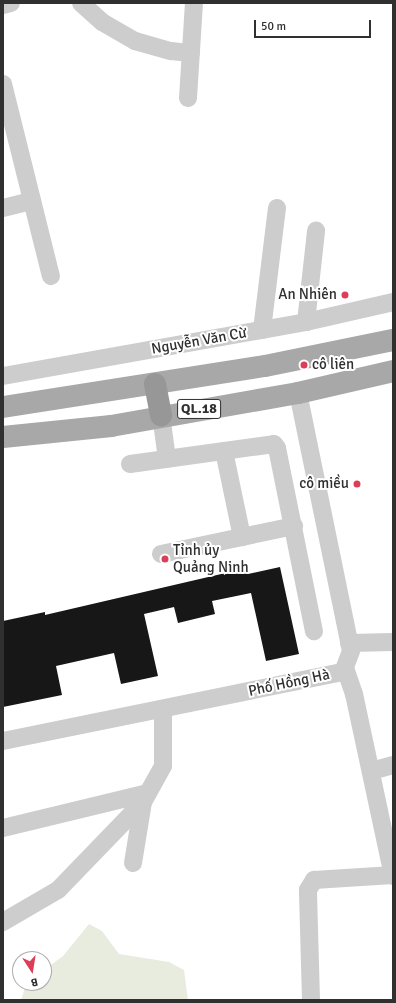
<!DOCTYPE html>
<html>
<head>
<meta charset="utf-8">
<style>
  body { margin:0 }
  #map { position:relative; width:396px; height:1003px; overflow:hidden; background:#fff; font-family:Signika,sans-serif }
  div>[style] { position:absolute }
  .green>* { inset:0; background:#e7ecdf }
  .building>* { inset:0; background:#171717 }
  .minor>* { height:18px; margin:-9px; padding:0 9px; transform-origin:9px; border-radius:9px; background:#cdcdcd }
  .major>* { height:22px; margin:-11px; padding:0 11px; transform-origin:11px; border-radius:11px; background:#a8a8a8 }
  .highway>* { height:22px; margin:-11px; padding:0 11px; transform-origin:11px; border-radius:11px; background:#979797 }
  .dots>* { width:11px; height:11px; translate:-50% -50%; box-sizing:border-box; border:2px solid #fff; border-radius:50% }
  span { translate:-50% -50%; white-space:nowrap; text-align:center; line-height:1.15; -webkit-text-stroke:4px #fff; paint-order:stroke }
  .shield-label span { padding:1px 3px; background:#fff; border:1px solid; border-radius:3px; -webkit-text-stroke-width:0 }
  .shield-label { font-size:14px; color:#303030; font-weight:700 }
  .poi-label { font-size:15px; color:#303030 }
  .right { translate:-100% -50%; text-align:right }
  .left { translate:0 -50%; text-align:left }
  .street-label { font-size:15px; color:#303030 }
  .frame { position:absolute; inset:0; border:4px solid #303030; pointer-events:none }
  .north { position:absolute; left:12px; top:951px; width:40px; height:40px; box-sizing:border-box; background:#fff; border:1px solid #acacac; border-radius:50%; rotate:168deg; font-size:11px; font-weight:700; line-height:16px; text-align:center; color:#303030 }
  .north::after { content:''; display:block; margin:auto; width:14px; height:18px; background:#dc3d57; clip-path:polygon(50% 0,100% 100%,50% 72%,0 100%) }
  .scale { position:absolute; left:254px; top:20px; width:117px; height:18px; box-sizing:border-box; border:2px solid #303030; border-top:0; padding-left:5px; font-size:12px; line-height:14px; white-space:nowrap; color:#303030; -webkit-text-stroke:3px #fff; paint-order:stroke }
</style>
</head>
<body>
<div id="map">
  <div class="green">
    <i style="clip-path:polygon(89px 924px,102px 931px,119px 954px,169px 962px,184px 970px,188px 1000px,21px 1000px,26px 984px,44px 983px,44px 970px,63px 956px)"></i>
  </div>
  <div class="building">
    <i style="clip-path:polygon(280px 567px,299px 654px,266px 661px,251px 593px,212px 601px,215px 614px,178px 623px,174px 607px,144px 614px,158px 676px,121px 684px,114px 653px,56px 666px,62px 695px,3px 707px,3px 621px,45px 612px,45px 615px,247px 568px,248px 574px)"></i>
  </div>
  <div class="minor">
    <i style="left:81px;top:3px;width:28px;rotate:42deg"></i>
    <i style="left:102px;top:22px;width:38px;rotate:30deg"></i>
    <i style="left:135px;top:41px;width:37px;rotate:16deg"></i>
    <i style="left:171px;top:51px;width:20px;rotate:6deg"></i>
    <i style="left:3px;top:5px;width:8px;rotate:-14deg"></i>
    <i style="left:3px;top:84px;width:198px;rotate:76deg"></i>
    <i style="left:188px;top:98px;width:95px;rotate:-86.4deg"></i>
    <i style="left:3px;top:208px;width:30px;rotate:-14deg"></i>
    <i style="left:306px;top:322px;width:92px;rotate:-83.7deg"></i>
    <i style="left:262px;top:330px;width:123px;rotate:-83deg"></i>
    <i style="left:3px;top:376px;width:308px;rotate:-10.1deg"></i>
    <i style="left:306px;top:322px;width:89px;rotate:-12.9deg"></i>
    <i style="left:161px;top:415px;width:44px;rotate:82.2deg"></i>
    <i style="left:224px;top:451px;width:88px;rotate:78.2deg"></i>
    <i style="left:130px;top:464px;width:145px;rotate:-7.9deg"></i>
    <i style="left:274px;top:444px;width:5px;rotate:53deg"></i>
    <i style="left:277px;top:448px;width:187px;rotate:78.6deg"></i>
    <i style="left:161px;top:554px;width:136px;rotate:-11.9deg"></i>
    <i style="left:349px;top:643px;width:44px;rotate:-1.3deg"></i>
    <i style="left:345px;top:668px;width:28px;rotate:71deg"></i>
    <i style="left:354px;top:694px;width:186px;rotate:77.9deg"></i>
    <i style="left:3px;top:741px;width:347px;rotate:-11.5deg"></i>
    <i style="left:343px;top:672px;width:22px;rotate:-69deg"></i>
    <i style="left:351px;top:651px;width:263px;rotate:-101.6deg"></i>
    <i style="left:371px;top:771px;width:23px;rotate:-15deg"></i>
    <i style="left:3px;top:828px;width:149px;rotate:-13.6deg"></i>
    <i style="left:133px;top:863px;width:62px;rotate:-80.7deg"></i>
    <i style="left:3px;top:922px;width:64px;rotate:-30.2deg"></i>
    <i style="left:58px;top:890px;width:122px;rotate:-46deg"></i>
    <i style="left:143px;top:802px;width:41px;rotate:-60.9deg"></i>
    <i style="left:163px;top:766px;width:57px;rotate:-90deg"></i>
    <i style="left:311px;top:1000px;width:110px;rotate:-91.6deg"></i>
    <i style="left:308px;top:890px;width:12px;rotate:-59deg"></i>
    <i style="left:314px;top:880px;width:79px;rotate:-3.6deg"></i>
  </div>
  <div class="major">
    <i style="left:3px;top:407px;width:265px;rotate:-8.9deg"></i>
    <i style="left:265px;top:366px;width:131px;rotate:-11.5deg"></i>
    <i style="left:3px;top:437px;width:109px;rotate:-5.8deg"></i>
    <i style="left:111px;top:426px;width:190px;rotate:-10deg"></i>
    <i style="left:298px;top:393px;width:98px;rotate:-13deg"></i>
  </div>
  <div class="highway">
    <i style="left:155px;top:384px;width:32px;rotate:79deg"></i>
  </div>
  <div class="dots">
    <i style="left:345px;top:295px;background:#dc3d57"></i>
    <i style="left:304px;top:365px;background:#dc3d57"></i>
    <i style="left:357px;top:484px;background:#dc3d57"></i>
    <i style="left:165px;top:559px;background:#dc3d57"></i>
  </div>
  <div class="shield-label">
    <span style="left:199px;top:409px">QL.18</span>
  </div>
  <div class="poi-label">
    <span class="right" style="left:337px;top:295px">An Nhiên</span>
    <span class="left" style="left:312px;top:365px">cô liên</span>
    <span class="right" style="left:349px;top:484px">cô miều</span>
    <span class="left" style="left:173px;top:559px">Tỉnh ủy<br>Quảng Ninh</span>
  </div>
  <div class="street-label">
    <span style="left:199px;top:341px;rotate:-10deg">Nguyễn Văn Cừ</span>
    <span style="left:289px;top:683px;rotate:-12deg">Phố Hồng Hà</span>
  </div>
  <div class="frame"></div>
  <div class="north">B</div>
  <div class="scale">50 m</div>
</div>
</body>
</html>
